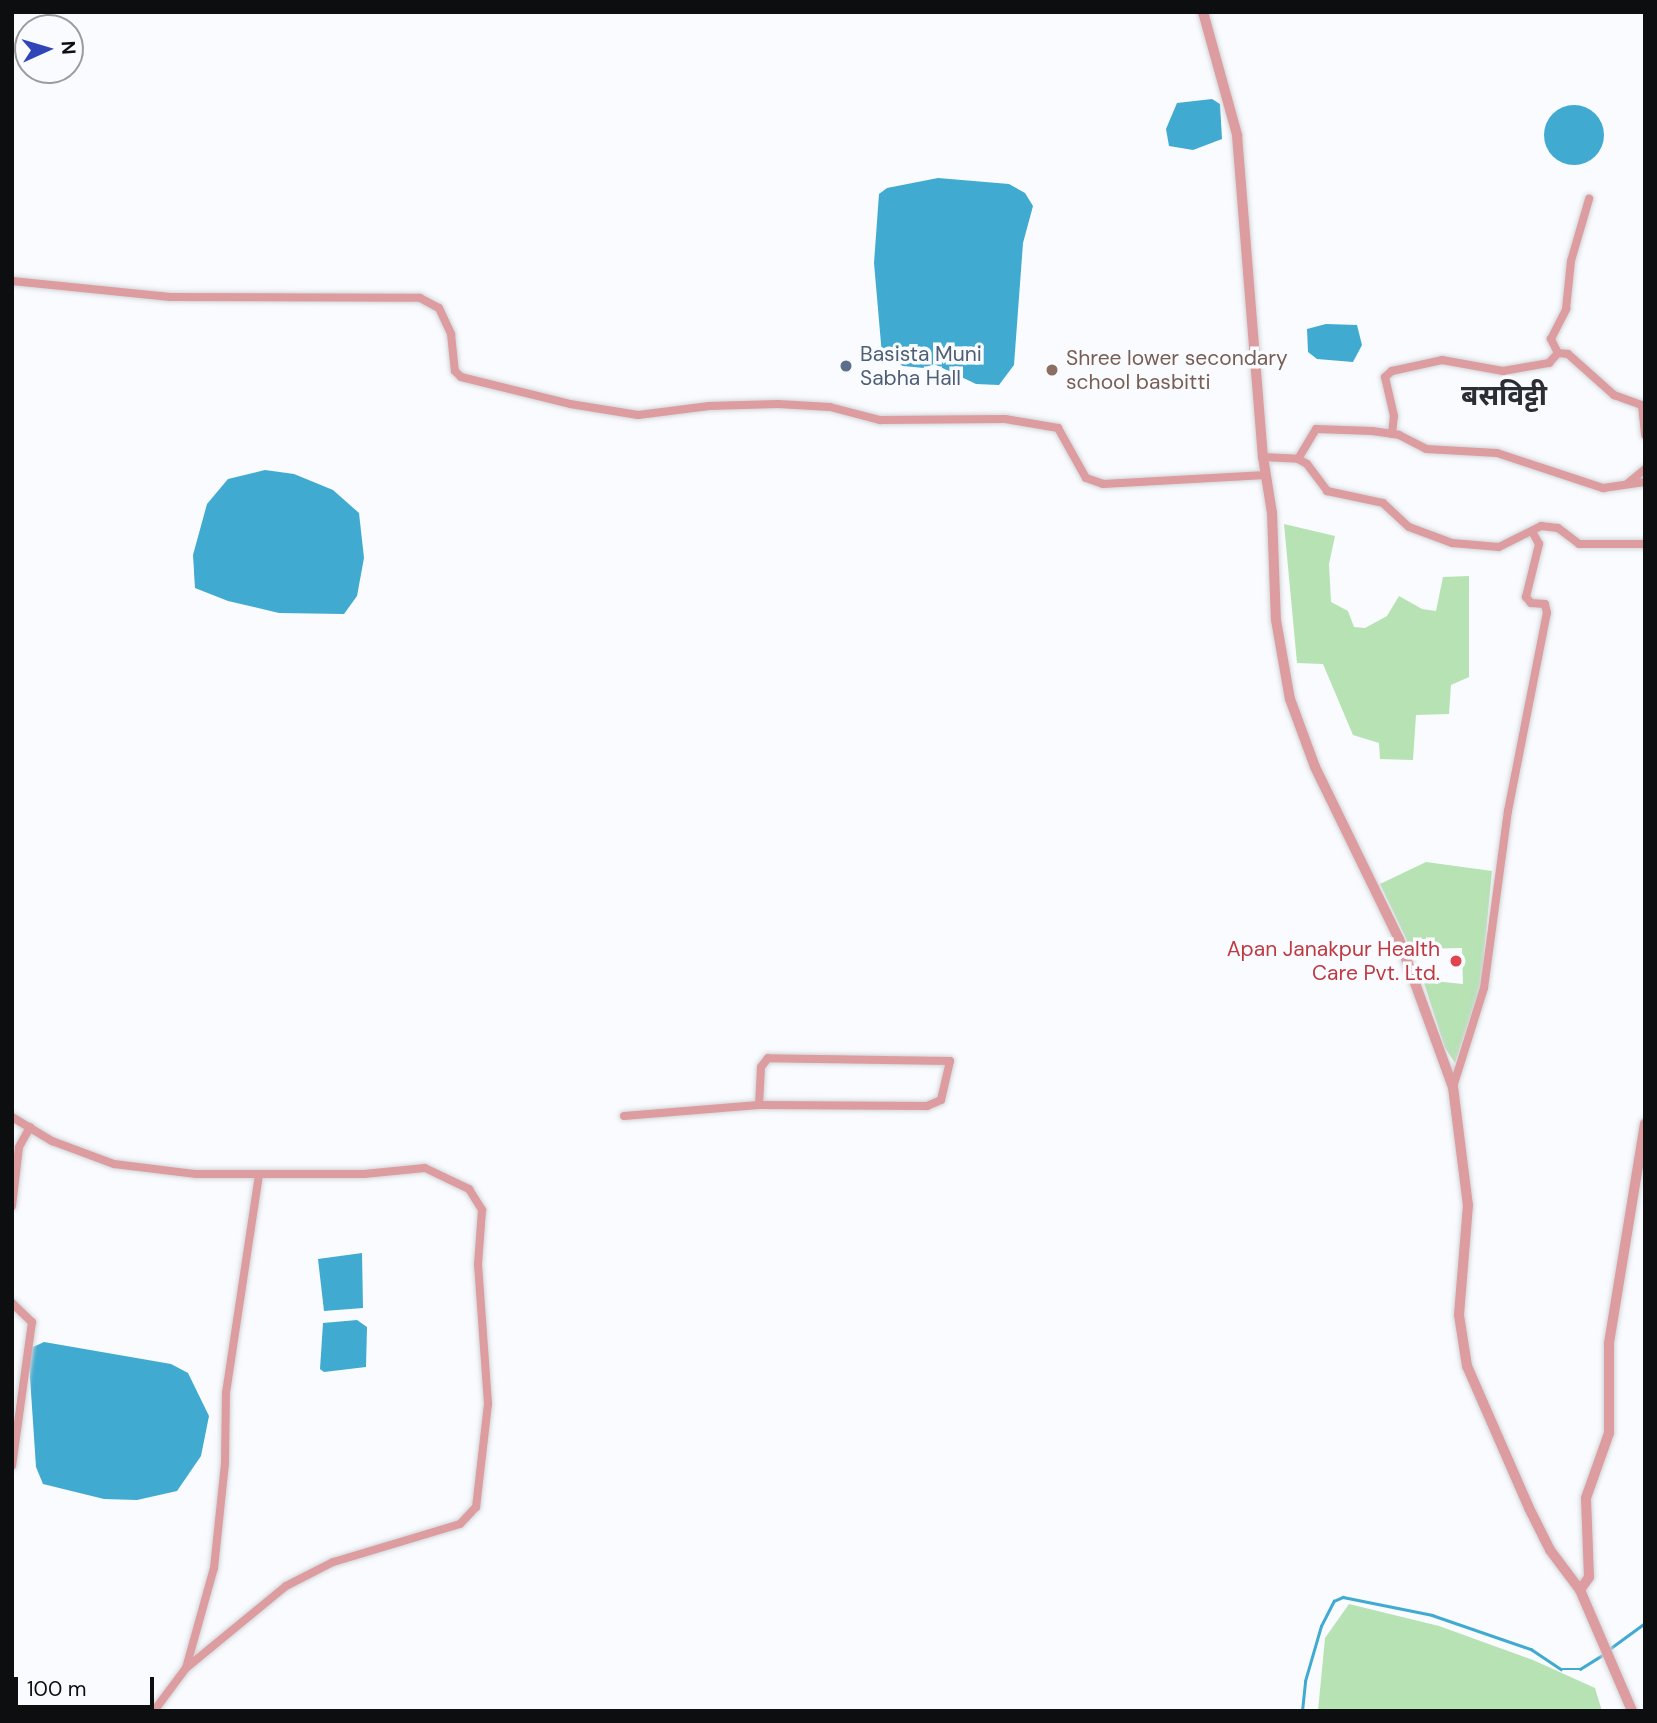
<!DOCTYPE html>
<html>
<head>
<meta charset="utf-8">
<style>
  body { margin:0 }
  #map { position:relative; width:1657px; height:1723px; overflow:hidden; background:#f9fbfe; font-family:"DM Sans","Noto Sans Devanagari",sans-serif }
  div>[style] { position:absolute }
  .green>* { inset:0; background:#b6e2b4 }
  .water>* { inset:0; background:#40aad1 }
  .round { border-radius:50% }
  .stream>* { height:2.5px; margin:-1.25px; padding:0 1.25px; transform-origin:1.25px; border-radius:1.25px; background:#40aad1 }
  .roads { filter:drop-shadow(0 0 2px #d3d5d8) drop-shadow(0 0 2px #d3d5d8) }
  .minor>* { height:8px; margin:-4px; padding:0 4px; transform-origin:4px; border-radius:4px; background:#dd9da0 }
  .tertiary>* { height:10px; margin:-5px; padding:0 5px; transform-origin:5px; border-radius:5px; background:#dd9da0 }
  .dots>* { width:19px; height:19px; translate:-50% -50%; box-sizing:border-box; border:4px solid #f9fbfe; border-radius:50% }
  span { translate:-50% -50%; white-space:nowrap; text-align:center; line-height:1.15; -webkit-text-stroke:7px #f9fbfe; paint-order:stroke }
  .service-label { font-size:21px; color:#4e5e75 }
  .left { translate:0 -50%; text-align:left }
  .education-label { font-size:21px; color:#785e54 }
  .health-label { font-size:21px; color:#be3a42 }
  .right { translate:-100% -50%; text-align:right }
  .district-label { font-size:28px; color:#2b2f34; font-weight:700 }
  .frame { position:absolute; inset:0; border:14px solid #0c0e10; pointer-events:none }
  .north { position:absolute; left:14px; top:14px; width:70px; height:70px; box-sizing:border-box; background:#f9fbfe; border:2px solid #9a9c9f; border-radius:50%; rotate:86deg; font-size:19px; font-weight:700; line-height:28px; text-align:center; color:#0c0e10 }
  .north::after { content:''; display:block; margin:auto; width:24px; height:32px; background:#3046b8; clip-path:polygon(50% 0,100% 100%,50% 72%,0 100%) }
  .scale { position:absolute; left:14px; top:1677px; width:140px; height:32px; box-sizing:border-box; border:4px solid #0c0e10; border-top:0; padding-left:9px; font-size:21px; line-height:24px; white-space:nowrap; color:#0c0e10; -webkit-text-stroke:5px #f9fbfe; paint-order:stroke }
</style>
</head>
<body>
<div id="map">
  <div class="green">
    <i style="clip-path:polygon(1284px 524px,1335px 536px,1329px 564px,1331px 602px,1348px 611px,1354px 627px,1365px 628px,1387px 616px,1399px 596px,1422px 609px,1436px 611px,1443px 577px,1469px 576px,1469px 677px,1451px 685px,1449px 714px,1416px 715px,1413px 760px,1380px 759px,1379px 743px,1353px 735px,1323px 664px,1297px 663px)"></i>
    <i style="clip-path:polygon(1426px 862px,1492px 871px,1481px 985px,1455px 1063px,1445px 1048px,1423px 980px,1463px 984px,1462px 948px,1411px 949px,1380px 884px)"></i>
    <i style="clip-path:polygon(1349px 1604px,1439px 1626px,1533px 1660px,1595px 1688px,1602px 1711px,1318px 1711px,1325px 1638px)"></i>
  </div>
  <div class="water">
    <i style="clip-path:polygon(1212px 99px,1220px 104px,1222px 139px,1193px 150px,1169px 146px,1166px 129px,1177px 103px)"></i>
    <i class="round" style="left:1544px;top:105px;width:60px;height:60px"></i>
    <i style="clip-path:polygon(938px 178px,1009px 184px,1025px 193px,1033px 206px,1023px 243px,1014px 365px,999px 385px,976px 384px,934px 364px,924px 368px,903px 366px,882px 355px,874px 263px,879px 194px,887px 188px)"></i>
    <i style="clip-path:polygon(1326px 324px,1357px 325px,1362px 345px,1353px 362px,1317px 359px,1308px 352px,1307px 329px)"></i>
    <i style="clip-path:polygon(265px 470px,294px 474px,333px 490px,359px 513px,364px 558px,357px 596px,344px 614px,279px 613px,228px 601px,195px 588px,193px 555px,207px 504px,228px 479px)"></i>
    <i style="clip-path:polygon(362px 1253px,363px 1308px,324px 1311px,318px 1259px)"></i>
    <i style="clip-path:polygon(357px 1320px,367px 1327px,366px 1367px,324px 1372px,320px 1369px,323px 1323px)"></i>
    <i style="clip-path:polygon(44px 1342px,171px 1364px,188px 1373px,209px 1416px,201px 1456px,177px 1491px,137px 1500px,104px 1499px,43px 1484px,36px 1467px,29px 1362px,31px 1348px)"></i>
  </div>
  <div class="stream">
    <i style="left:1608px;top:1650px;width:46px;rotate:-36.1deg"></i>
    <i style="left:1302px;top:1711px;width:30px;rotate:-84deg"></i>
    <i style="left:1305px;top:1681px;width:57px;rotate:-73.8deg"></i>
    <i style="left:1321px;top:1626px;width:28px;rotate:-63deg"></i>
    <i style="left:1334px;top:1601px;width:10px;rotate:-24deg"></i>
    <i style="left:1343px;top:1597px;width:91px;rotate:11.4deg"></i>
    <i style="left:1432px;top:1615px;width:105px;rotate:19deg"></i>
    <i style="left:1531px;top:1649px;width:36px;rotate:34deg"></i>
    <i style="left:1561px;top:1669px;width:19px"></i>
    <i style="left:1580px;top:1669px;width:28px;rotate:-32deg"></i>
  </div>
  <div class="roads">
    <div class="minor">
      <i style="left:12px;top:281px;width:159px;rotate:5.8deg"></i>
      <i style="left:170px;top:297px;width:250px;rotate:0.2deg"></i>
      <i style="left:420px;top:298px;width:21px;rotate:28deg"></i>
      <i style="left:439px;top:308px;width:29px;rotate:65deg"></i>
      <i style="left:451px;top:334px;width:37px;rotate:84deg"></i>
      <i style="left:455px;top:371px;width:8px;rotate:45deg"></i>
      <i style="left:461px;top:377px;width:112px;rotate:13.9deg"></i>
      <i style="left:570px;top:404px;width:69px;rotate:9.2deg"></i>
      <i style="left:638px;top:415px;width:72px;rotate:-7.2deg"></i>
      <i style="left:709px;top:406px;width:69px;rotate:-1.7deg"></i>
      <i style="left:778px;top:404px;width:52px;rotate:3.3deg"></i>
      <i style="left:830px;top:407px;width:52px;rotate:14.6deg"></i>
      <i style="left:880px;top:420px;width:125px;rotate:-0.5deg"></i>
      <i style="left:1005px;top:419px;width:54px;rotate:9.6deg"></i>
      <i style="left:1058px;top:428px;width:57px;rotate:60.8deg"></i>
      <i style="left:1086px;top:478px;width:18px;rotate:19deg"></i>
      <i style="left:1103px;top:484px;width:163px;rotate:-3.2deg"></i>
      <i style="left:1558px;top:353px;width:16px;rotate:-117deg"></i>
      <i style="left:1551px;top:339px;width:34px;rotate:-63deg"></i>
      <i style="left:1566px;top:309px;width:48px;rotate:-84.1deg"></i>
      <i style="left:1571px;top:261px;width:65px;rotate:-73.8deg"></i>
      <i style="left:1392px;top:434px;width:18px;rotate:-84deg"></i>
      <i style="left:1394px;top:416px;width:40px;rotate:-103deg"></i>
      <i style="left:1385px;top:377px;width:9px;rotate:-41deg"></i>
      <i style="left:1392px;top:371px;width:51px;rotate:-12.4deg"></i>
      <i style="left:1442px;top:360px;width:62px;rotate:10.2deg"></i>
      <i style="left:1503px;top:371px;width:47px;rotate:-9.9deg"></i>
      <i style="left:1549px;top:363px;width:13px;rotate:-48deg"></i>
      <i style="left:1558px;top:353px;width:10px;rotate:6deg"></i>
      <i style="left:1568px;top:354px;width:62px;rotate:41.7deg"></i>
      <i style="left:1614px;top:395px;width:30px;rotate:20deg"></i>
      <i style="left:1642px;top:405px;width:30px;rotate:84deg"></i>
      <i style="left:1263px;top:457px;width:35px;rotate:3deg"></i>
      <i style="left:1298px;top:459px;width:35px;rotate:-59deg"></i>
      <i style="left:1316px;top:429px;width:56px;rotate:2deg"></i>
      <i style="left:1372px;top:431px;width:27px;rotate:8deg"></i>
      <i style="left:1399px;top:435px;width:30px;rotate:27deg"></i>
      <i style="left:1426px;top:449px;width:71px;rotate:3.2deg"></i>
      <i style="left:1497px;top:453px;width:112px;rotate:18.3deg"></i>
      <i style="left:1603px;top:488px;width:42px;rotate:-8.1deg"></i>
      <i style="left:1298px;top:459px;width:10px;rotate:29deg"></i>
      <i style="left:1307px;top:464px;width:34px;rotate:53deg"></i>
      <i style="left:1327px;top:491px;width:57px;rotate:12.1deg"></i>
      <i style="left:1383px;top:503px;width:35px;rotate:43deg"></i>
      <i style="left:1409px;top:527px;width:46px;rotate:20.4deg"></i>
      <i style="left:1452px;top:543px;width:47px;rotate:4.9deg"></i>
      <i style="left:1499px;top:547px;width:47px;rotate:-26.6deg"></i>
      <i style="left:1541px;top:526px;width:17px;rotate:7deg"></i>
      <i style="left:1558px;top:528px;width:26px;rotate:37deg"></i>
      <i style="left:1579px;top:544px;width:66px"></i>
      <i style="left:1628px;top:483px;width:22px;rotate:-39deg"></i>
      <i style="left:1453px;top:1087px;width:104px;rotate:-72.6deg"></i>
      <i style="left:1484px;top:988px;width:179px;rotate:-82.3deg"></i>
      <i style="left:1508px;top:811px;width:202px;rotate:-78.9deg"></i>
      <i style="left:1547px;top:613px;width:9px;rotate:-103deg"></i>
      <i style="left:1545px;top:604px;width:14px;rotate:-176deg"></i>
      <i style="left:1531px;top:603px;width:8px;rotate:-130deg"></i>
      <i style="left:1526px;top:597px;width:55px;rotate:-76.2deg"></i>
      <i style="left:1539px;top:544px;width:13px;rotate:-119deg"></i>
      <i style="left:624px;top:1116px;width:135px;rotate:-4.7deg"></i>
      <i style="left:759px;top:1105px;width:168px;rotate:0.3deg"></i>
      <i style="left:927px;top:1106px;width:15px;rotate:-23deg"></i>
      <i style="left:941px;top:1100px;width:40px;rotate:-77deg"></i>
      <i style="left:950px;top:1061px;width:182px;rotate:-179.1deg"></i>
      <i style="left:768px;top:1058px;width:11px;rotate:128deg"></i>
      <i style="left:761px;top:1067px;width:38px;rotate:93deg"></i>
      <i style="left:12px;top:1117px;width:47px;rotate:31deg"></i>
      <i style="left:52px;top:1141px;width:66px;rotate:20.4deg"></i>
      <i style="left:114px;top:1164px;width:83px;rotate:7deg"></i>
      <i style="left:196px;top:1174px;width:168px"></i>
      <i style="left:364px;top:1174px;width:61px;rotate:-5.6deg"></i>
      <i style="left:425px;top:1168px;width:49px;rotate:25.5deg"></i>
      <i style="left:469px;top:1189px;width:25px;rotate:58deg"></i>
      <i style="left:482px;top:1210px;width:54px;rotate:94.2deg"></i>
      <i style="left:478px;top:1264px;width:140px;rotate:85.9deg"></i>
      <i style="left:488px;top:1404px;width:104px;rotate:96.6deg"></i>
      <i style="left:476px;top:1507px;width:23px;rotate:133deg"></i>
      <i style="left:460px;top:1524px;width:133px;rotate:163.3deg"></i>
      <i style="left:333px;top:1562px;width:53px;rotate:152.9deg"></i>
      <i style="left:286px;top:1586px;width:129px;rotate:140.6deg"></i>
      <i style="left:12px;top:1206px;width:59px;rotate:-83.2deg"></i>
      <i style="left:19px;top:1147px;width:23px;rotate:-61deg"></i>
      <i style="left:12px;top:1303px;width:28px;rotate:44deg"></i>
      <i style="left:32px;top:1322px;width:145px;rotate:97.9deg"></i>
      <i style="left:154px;top:1711px;width:54px;rotate:-53.3deg"></i>
      <i style="left:186px;top:1668px;width:104px;rotate:-74.4deg"></i>
      <i style="left:214px;top:1568px;width:106px;rotate:-84deg"></i>
      <i style="left:225px;top:1463px;width:70px;rotate:-89.2deg"></i>
      <i style="left:226px;top:1393px;width:220px;rotate:-81.4deg"></i>
    </div>
    <div class="tertiary">
      <i style="left:1203px;top:12px;width:128px;rotate:74.5deg"></i>
      <i style="left:1237px;top:135px;width:323px;rotate:85.4deg"></i>
      <i style="left:1263px;top:457px;width:57px;rotate:80.9deg"></i>
      <i style="left:1272px;top:513px;width:107px;rotate:87.9deg"></i>
      <i style="left:1276px;top:620px;width:80px;rotate:80deg"></i>
      <i style="left:1290px;top:699px;width:72px;rotate:69.8deg"></i>
      <i style="left:1315px;top:767px;width:191px;rotate:64deg"></i>
      <i style="left:1399px;top:939px;width:158px;rotate:70deg"></i>
      <i style="left:1453px;top:1087px;width:119px;rotate:82.8deg"></i>
      <i style="left:1468px;top:1205px;width:110px;rotate:94.7deg"></i>
      <i style="left:1459px;top:1315px;width:52px;rotate:81.1deg"></i>
      <i style="left:1467px;top:1366px;width:155px;rotate:66.4deg"></i>
      <i style="left:1529px;top:1508px;width:47px;rotate:63.4deg"></i>
      <i style="left:1550px;top:1550px;width:50px;rotate:53.1deg"></i>
      <i style="left:1580px;top:1590px;width:132px;rotate:66.7deg"></i>
      <i style="left:1580px;top:1590px;width:16px;rotate:-55deg"></i>
      <i style="left:1589px;top:1577px;width:79px;rotate:-92.2deg"></i>
      <i style="left:1586px;top:1498px;width:69px;rotate:-70.5deg"></i>
      <i style="left:1609px;top:1433px;width:90px;rotate:-90deg"></i>
      <i style="left:1609px;top:1343px;width:222px;rotate:-80.7deg"></i>
    </div>
  </div>
  <div class="dots">
    <i style="left:846px;top:366px;background:#5c6f8a"></i>
    <i style="left:1052px;top:370px;background:#8d6e63"></i>
    <i style="left:1456px;top:961px;background:#e0444e"></i>
  </div>
  <div class="service-label">
    <span class="left" style="left:860px;top:366px">Basista Muni<br>Sabha Hall</span>
  </div>
  <div class="education-label">
    <span class="left" style="left:1066px;top:370px">Shree lower secondary<br>school basbitti</span>
  </div>
  <div class="health-label">
    <span class="right" style="left:1440px;top:961px">Apan Janakpur Health<br>Care Pvt. Ltd.</span>
  </div>
  <div class="district-label">
    <span style="left:1504px;top:396px">बसविट्टी</span>
  </div>
  <div class="frame"></div>
  <div class="north">N</div>
  <div class="scale">100 m</div>
</div>
</body>
</html>
